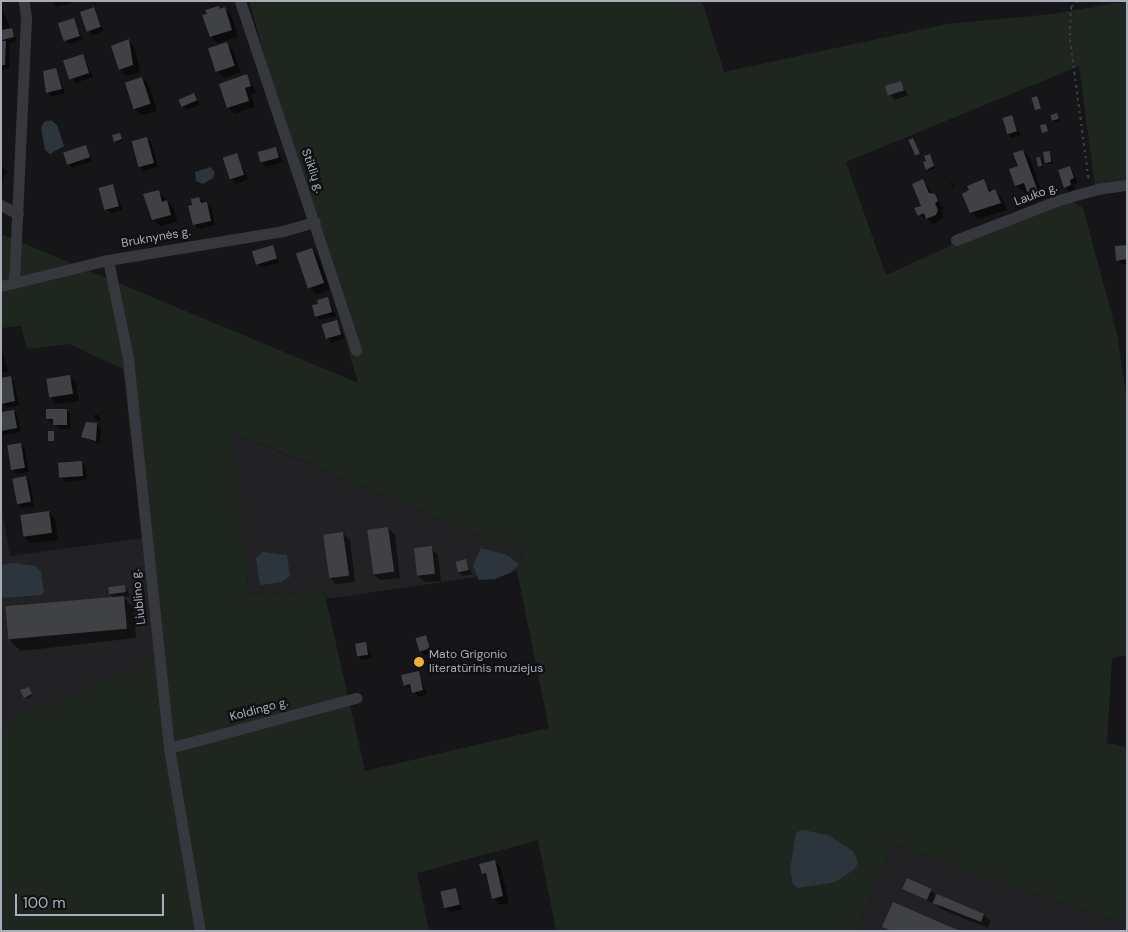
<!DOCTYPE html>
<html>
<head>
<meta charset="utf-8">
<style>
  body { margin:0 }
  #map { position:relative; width:1128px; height:932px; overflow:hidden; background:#161618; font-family:"DM Sans",sans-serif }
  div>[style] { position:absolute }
  .built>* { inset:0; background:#222225 }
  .green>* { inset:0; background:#1e261f }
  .water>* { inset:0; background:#2c353c }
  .shadow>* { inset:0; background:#0007 }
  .building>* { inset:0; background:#404145; transform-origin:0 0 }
  .path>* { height:2px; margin-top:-1px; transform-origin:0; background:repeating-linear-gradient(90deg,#3d3f44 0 2.5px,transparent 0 6.5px) }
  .minor>* { height:11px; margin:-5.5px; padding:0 5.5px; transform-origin:5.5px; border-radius:5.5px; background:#37383d }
  .dots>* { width:14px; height:14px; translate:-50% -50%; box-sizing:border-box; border:2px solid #111113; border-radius:50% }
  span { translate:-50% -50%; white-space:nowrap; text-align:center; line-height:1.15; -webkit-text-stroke:5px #111113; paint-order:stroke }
  .street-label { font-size:12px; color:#a8adb8 }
  .poi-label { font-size:12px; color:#a8adb8 }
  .left { translate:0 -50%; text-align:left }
  .frame { position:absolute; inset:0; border:2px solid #a8adb8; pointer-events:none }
  .scale { position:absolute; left:15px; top:894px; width:149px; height:22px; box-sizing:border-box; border:2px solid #a8adb8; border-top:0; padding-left:6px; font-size:15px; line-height:18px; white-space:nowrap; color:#a8adb8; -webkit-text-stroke:4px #111113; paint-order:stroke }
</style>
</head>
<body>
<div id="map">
  <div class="built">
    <i style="clip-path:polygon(232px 432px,523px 554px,517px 571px,327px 599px,324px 591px,249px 595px)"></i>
    <i style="clip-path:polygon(1px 506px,10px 556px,143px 538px,153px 663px,1px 724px)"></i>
    <i style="clip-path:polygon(893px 844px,1127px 925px,1127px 931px,856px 931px)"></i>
  </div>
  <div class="green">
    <i style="clip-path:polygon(evenodd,249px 1px,702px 1px,724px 72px,947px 24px,1053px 14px,1127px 1px,1127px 181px,1095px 185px,1079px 66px,846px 162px,886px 275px,961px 241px,1069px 199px,1083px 208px,1117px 334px,1127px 401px,1127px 655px,1112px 658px,1107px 743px,1127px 747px,1127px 925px,893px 844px,856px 931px,556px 931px,538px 840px,417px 873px,429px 931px,1px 931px,1px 724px,153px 663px,143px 538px,123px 369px,69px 344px,27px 349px,21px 326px,1px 328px,1px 234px,358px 383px,249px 1px,233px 432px,523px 554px,517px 571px,549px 728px,365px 771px,324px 591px,249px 595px,233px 432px)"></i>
  </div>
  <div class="water">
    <i style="clip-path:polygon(51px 120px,57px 125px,64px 146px,50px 154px,45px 150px,41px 128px,44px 122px)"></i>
    <i style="clip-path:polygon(211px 167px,215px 173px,213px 178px,203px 184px,196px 181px,195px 172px)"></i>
    <i style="clip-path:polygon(481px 548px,507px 555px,519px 564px,510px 573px,495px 579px,479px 580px,473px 566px)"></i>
    <i style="clip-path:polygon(263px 552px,287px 555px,290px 576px,282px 582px,260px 585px,256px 558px)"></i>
    <i style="clip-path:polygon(14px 563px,36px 566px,41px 572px,44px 592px,41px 595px,1px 598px,1px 565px)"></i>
    <i style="clip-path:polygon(803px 830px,828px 835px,853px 851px,858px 863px,855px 869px,835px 882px,798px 888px,793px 884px,790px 870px,796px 832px)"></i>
  </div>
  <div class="shadow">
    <i style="clip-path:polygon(52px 1px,72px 1px,73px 2px,57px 7px)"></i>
    <i style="clip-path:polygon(1px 8px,17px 41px,7px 44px,10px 46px,9px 69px,1px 69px,1px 42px,6px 42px,1px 30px)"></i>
    <i style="clip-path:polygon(94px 9px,104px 31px,92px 35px,82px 12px)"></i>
    <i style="clip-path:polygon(225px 9px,231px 15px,238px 37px,218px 43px,211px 37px)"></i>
    <i style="clip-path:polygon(74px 20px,83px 40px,69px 44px,65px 40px)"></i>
    <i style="clip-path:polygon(129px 41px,135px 48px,140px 72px,127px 76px,120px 69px)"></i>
    <i style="clip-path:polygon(226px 44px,233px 50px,241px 73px,224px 78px,218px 72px,210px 49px)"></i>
    <i style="clip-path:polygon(83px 55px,93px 77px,75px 83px,65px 61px)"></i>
    <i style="clip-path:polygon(56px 69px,65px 93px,51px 97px,47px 92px)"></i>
    <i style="clip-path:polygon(247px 76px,257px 93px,251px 95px,255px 107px,234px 114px,228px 107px)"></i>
    <i style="clip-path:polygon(142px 78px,149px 85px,157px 111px,142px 115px,135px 109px,127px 83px)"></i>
    <i style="clip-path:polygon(900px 83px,908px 95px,894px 100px,887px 88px)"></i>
    <i style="clip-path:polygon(194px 94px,200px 105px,186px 110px,181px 105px)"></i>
    <i style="clip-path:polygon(1057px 114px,1060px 121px,1054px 122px,1053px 121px)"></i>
    <i style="clip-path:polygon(1011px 116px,1021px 135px,1012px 138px,1008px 134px)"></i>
    <i style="clip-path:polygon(120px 134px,123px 141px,117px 143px,115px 141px)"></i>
    <i style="clip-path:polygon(147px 138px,151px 142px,158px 167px,144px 171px,140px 166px)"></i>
    <i style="clip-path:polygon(85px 147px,93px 161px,72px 168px,68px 164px)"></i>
    <i style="clip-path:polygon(276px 148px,283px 162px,266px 167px,262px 162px)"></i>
    <i style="clip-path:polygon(1023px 151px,1030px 158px,1043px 196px,1035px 199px,1016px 185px)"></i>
    <i style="clip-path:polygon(1050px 152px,1053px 164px,1048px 164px,1046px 163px)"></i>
    <i style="clip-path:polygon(236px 155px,248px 179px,236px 184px,231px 179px)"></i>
    <i style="clip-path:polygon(931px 158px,935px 168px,929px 171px,927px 169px)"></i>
    <i style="clip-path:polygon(1040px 158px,1042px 160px,1043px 168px,1039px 166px)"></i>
    <i style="clip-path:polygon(1px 165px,7px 171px,1px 182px)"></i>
    <i style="clip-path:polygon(1070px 167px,1078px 183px,1073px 184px,1075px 189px,1069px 191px,1065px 187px)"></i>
    <i style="clip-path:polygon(983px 180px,992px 192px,995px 191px,1002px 198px,1007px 210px,978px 219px,971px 212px,971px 191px)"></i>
    <i style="clip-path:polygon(923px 181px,944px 208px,941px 210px,944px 217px,934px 224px,919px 215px,923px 206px)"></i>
    <i style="clip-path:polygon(950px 182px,953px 183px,955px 187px,952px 186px)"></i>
    <i style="clip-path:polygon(113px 186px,123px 210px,111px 213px,106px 209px)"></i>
    <i style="clip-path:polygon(159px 192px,174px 208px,177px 222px,160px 226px,153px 219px)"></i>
    <i style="clip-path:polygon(199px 198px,211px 207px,215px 225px,198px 229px,194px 224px,194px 206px)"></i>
    <i style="clip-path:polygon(273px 246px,280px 263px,262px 267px,257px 263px)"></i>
    <i style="clip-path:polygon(1127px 246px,1127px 264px,1122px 264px,1118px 260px)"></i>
    <i style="clip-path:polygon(311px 249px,318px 256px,330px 289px,317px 295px,310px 288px)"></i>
    <i style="clip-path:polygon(328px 298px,336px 316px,320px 320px,316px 316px,319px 304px)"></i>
    <i style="clip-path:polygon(336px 322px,345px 338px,332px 343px,328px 338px)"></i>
    <i style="clip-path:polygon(1px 344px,8px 372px,1px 373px)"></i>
    <i style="clip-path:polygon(69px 376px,76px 383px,79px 401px,57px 404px,51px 397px)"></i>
    <i style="clip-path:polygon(10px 377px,14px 382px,19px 405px,6px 408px,2px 403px)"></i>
    <i style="clip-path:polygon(66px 410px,70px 414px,71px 429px,59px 429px,47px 418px)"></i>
    <i style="clip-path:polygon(14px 411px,18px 416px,21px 432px,3px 435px,1px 413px)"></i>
    <i style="clip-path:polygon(93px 415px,99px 415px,101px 420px,95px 420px)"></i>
    <i style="clip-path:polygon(97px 424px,101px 428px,100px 444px,82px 436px)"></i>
    <i style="clip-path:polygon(21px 445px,25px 449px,29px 472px,16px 474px,12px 470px)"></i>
    <i style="clip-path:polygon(81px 462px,86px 467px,87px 479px,65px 482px,61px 477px)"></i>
    <i style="clip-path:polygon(26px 478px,30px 482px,34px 506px,22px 508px,18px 503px)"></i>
    <i style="clip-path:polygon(49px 512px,55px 519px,58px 540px,30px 543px,23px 536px)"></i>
    <i style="clip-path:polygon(388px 528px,395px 535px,400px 578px,380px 580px,373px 574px)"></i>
    <i style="clip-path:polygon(343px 533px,350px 540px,355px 582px,336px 584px,329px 577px)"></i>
    <i style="clip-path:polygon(431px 548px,438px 555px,441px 581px,425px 582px,418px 576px)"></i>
    <i style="clip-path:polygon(466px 560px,472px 574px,462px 576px,458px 572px)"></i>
    <i style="clip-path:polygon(125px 586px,130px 596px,123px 597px,133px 607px,136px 638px,21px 651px,11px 642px,8px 612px,115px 599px,110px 594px)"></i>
    <i style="clip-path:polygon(426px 636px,433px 652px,424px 655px,420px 650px)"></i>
    <i style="clip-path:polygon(366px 644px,372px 658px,362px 660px,358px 655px)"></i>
    <i style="clip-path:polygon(418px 672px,427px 694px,418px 697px,413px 689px,405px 686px,402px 676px)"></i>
    <i style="clip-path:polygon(29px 688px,33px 696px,27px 699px,22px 691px)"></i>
    <i style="clip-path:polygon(494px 861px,501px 868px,509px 903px,500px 905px,493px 898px,489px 879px,483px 873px)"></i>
    <i style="clip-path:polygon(904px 889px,931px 890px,935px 894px,932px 903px)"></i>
    <i style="clip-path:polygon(455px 890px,463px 910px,450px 912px,446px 908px)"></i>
    <i style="clip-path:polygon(935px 903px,984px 915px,990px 921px,988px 928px,941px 909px)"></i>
  </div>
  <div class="building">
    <i style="clip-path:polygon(219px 6px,220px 9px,225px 7px,232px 30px,210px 37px,202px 15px,207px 14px,205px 10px)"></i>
    <i style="left:94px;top:7px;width:21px;height:15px;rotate:71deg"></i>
    <i style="left:74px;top:18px;width:19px;height:17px;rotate:72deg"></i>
    <i style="clip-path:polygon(12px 28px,14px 37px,2px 40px,1px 30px)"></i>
    <i style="clip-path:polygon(129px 39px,133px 65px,119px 70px,111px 46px)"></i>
    <i style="clip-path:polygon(1px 41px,6px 41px,5px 65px,1px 65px)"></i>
    <i style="left:227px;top:42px;width:25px;height:20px;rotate:72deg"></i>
    <i style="left:83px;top:54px;width:20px;height:21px;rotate:72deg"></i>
    <i style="clip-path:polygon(56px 68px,62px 89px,46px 93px,43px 71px)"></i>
    <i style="clip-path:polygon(247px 74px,251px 86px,245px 88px,249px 101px,227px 108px,219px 84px)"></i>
    <i style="left:142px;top:77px;width:28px;height:18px;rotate:72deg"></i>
    <i style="left:901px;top:81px;width:10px;height:17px;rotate:73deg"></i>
    <i style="left:194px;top:93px;width:8px;height:17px;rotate:67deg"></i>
    <i style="left:1037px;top:96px;width:13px;height:6px;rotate:72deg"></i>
    <i style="left:1057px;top:113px;width:6px;height:7px;rotate:72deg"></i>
    <i style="left:1012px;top:115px;width:17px;height:10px;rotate:73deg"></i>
    <i style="clip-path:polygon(1046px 124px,1048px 131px,1042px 133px,1040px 125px)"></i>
    <i style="clip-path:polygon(120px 133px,122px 139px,114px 142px,112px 135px)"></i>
    <i style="left:147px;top:137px;width:27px;height:16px;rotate:75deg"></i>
    <i style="left:913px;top:138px;width:17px;height:5px;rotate:66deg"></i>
    <i style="left:86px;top:145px;width:13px;height:24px;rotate:72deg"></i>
    <i style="left:276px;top:147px;width:11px;height:19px;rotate:75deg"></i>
    <i style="clip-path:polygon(1023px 150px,1037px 189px,1027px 192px,1024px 183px,1015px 186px,1009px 169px,1018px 166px,1013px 153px)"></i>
    <i style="clip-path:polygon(1050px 151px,1051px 162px,1045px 163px,1043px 152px)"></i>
    <i style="left:237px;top:153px;width:23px;height:15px;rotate:72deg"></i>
    <i style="clip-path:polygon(930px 154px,934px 166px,926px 170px,923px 162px,926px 161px,924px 156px)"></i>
    <i style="left:1040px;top:157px;width:9px;height:4px;rotate:77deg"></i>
    <i style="clip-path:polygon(1070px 166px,1074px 178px,1070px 180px,1071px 185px,1064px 188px,1058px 170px)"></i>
    <i style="clip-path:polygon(923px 179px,929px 193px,935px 194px,938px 201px,935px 203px,938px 210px,936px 215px,926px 219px,924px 213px,918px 216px,914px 208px,921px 206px,912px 184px)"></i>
    <i style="clip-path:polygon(984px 179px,989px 192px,995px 189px,1001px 203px,970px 213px,962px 194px,969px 190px,967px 186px)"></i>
    <i style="left:113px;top:184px;width:23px;height:15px;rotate:75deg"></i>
    <i style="clip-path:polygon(159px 190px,162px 202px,167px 200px,171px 215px,152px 220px,143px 194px)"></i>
    <i style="clip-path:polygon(199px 197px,201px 203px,207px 202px,211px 221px,193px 225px,188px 206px,192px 205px,191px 199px)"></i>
    <i style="left:273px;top:245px;width:14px;height:22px;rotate:73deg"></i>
    <i style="clip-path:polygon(1127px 245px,1127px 259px,1116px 261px,1115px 246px)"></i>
    <i style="left:312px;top:248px;width:37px;height:17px;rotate:71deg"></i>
    <i style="clip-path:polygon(328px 297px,332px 312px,315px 317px,312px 305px,318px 304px,317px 300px)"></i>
    <i style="left:337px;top:320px;width:15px;height:16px;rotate:74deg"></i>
    <i style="left:70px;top:375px;width:19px;height:24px;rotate:81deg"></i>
    <i style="clip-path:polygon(11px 376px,15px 401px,1px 404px,1px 378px)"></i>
    <i style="clip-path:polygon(46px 409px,67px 409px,67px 425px,53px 425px,53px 419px,46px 419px)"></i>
    <i style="clip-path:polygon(14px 410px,17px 428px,1px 431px,1px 412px)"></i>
    <i style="clip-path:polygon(86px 422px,97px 423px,96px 441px,81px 437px)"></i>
    <i style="left:48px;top:431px;width:6px;height:10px"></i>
    <i style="left:21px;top:443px;width:25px;height:14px;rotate:81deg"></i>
    <i style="left:82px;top:461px;width:15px;height:24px;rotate:86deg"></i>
    <i style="left:26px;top:476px;width:26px;height:14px;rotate:79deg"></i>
    <i style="left:49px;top:511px;width:22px;height:29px;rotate:82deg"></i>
    <i style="left:388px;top:527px;width:45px;height:21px;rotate:82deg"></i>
    <i style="left:343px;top:532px;width:44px;height:20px;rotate:82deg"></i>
    <i style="left:432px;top:546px;width:28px;height:18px;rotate:84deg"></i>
    <i style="left:466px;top:559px;width:11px;height:11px;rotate:75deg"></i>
    <i style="left:125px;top:585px;width:7px;height:17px;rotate:82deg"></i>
    <i style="left:124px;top:596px;width:33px;height:119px;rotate:85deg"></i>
    <i style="left:426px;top:635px;width:14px;height:11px;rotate:73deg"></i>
    <i style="left:366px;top:642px;width:13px;height:11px;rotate:81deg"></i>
    <i style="clip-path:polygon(419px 671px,423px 690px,412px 693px,410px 684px,404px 686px,401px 675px)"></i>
    <i style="clip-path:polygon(29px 687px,32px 694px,24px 698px,20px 690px)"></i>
    <i style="clip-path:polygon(495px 860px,503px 896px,492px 899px,486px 873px,482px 874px,479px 864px)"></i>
    <i style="left:907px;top:878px;width:27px;height:12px;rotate:24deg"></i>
    <i style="left:456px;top:888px;width:17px;height:16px;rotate:77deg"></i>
    <i style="clip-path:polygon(937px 894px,984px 914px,981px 922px,933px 903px)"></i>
    <i style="clip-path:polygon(893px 902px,960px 931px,892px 931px,882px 927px)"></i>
  </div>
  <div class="path">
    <i style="left:1078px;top:1px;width:9px;rotate:139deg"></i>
    <i style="left:1071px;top:7px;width:33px;rotate:92deg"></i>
    <i style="left:1070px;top:40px;width:143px;rotate:82.4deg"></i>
  </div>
  <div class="minor">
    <i style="left:240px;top:1px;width:368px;rotate:71.6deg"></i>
    <i style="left:1px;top:205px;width:19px;rotate:28deg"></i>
    <i style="left:956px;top:240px;width:110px;rotate:-21.2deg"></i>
    <i style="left:1059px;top:200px;width:40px;rotate:-16deg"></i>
    <i style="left:1097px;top:189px;width:30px;rotate:-8deg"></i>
    <i style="left:108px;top:260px;width:100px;rotate:78.5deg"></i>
    <i style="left:128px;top:358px;width:392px;rotate:84deg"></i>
    <i style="left:169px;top:748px;width:186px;rotate:80.4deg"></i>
    <i style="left:14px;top:283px;width:265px;rotate:-87.4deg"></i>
    <i style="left:26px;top:18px;width:17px;rotate:-97deg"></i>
    <i style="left:1px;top:286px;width:110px;rotate:-13.7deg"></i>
    <i style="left:108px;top:260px;width:177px;rotate:-9.4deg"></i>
    <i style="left:283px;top:231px;width:33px;rotate:-16deg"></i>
    <i style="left:169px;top:748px;width:194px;rotate:-15deg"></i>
  </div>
  <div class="dots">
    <i style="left:419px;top:662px;background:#f2b134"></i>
  </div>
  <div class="street-label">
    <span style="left:312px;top:171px;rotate:71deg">Stiklių g.</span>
    <span style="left:1036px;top:195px;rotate:-20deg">Lauko g.</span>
    <span style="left:156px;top:238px;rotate:-10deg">Bruknynės g.</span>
    <span style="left:139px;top:597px;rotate:-96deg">Liublino g.</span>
    <span style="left:259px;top:710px;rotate:-15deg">Koldingo g.</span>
  </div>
  <div class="poi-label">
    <span class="left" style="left:429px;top:662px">Mato Grigonio<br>literatūrinis muziejus</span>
  </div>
  <div class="frame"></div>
  <div class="scale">100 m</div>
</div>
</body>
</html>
